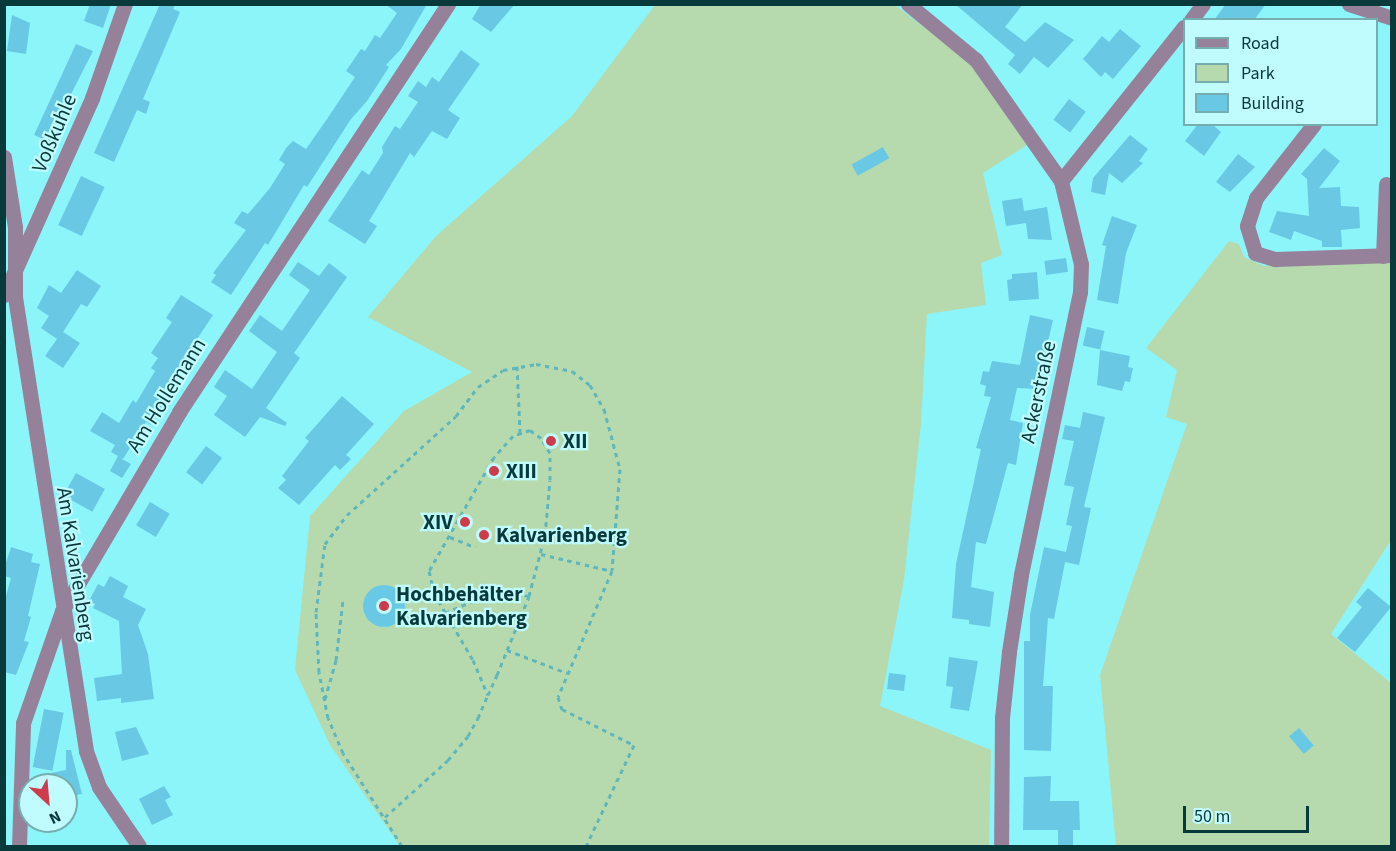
<!DOCTYPE html>
<html>
<head>
<meta charset="utf-8">
<style>
  body { margin:0 }
  #map { position:relative; width:1396px; height:851px; overflow:hidden; background:#8cf5fa; font-family:"Source Sans 3",sans-serif }
  div>[style] { position:absolute }
  .green>* { inset:0; background:#b7d9ae }
  .building>* { inset:0; background:#69c8e3; transform-origin:0 0 }
  .round { border-radius:50% }
  .path>* { height:3px; margin-top:-1.5px; transform-origin:0; background:repeating-linear-gradient(90deg,#60b7bb 0 4.5px,transparent 0 9px) }
  .minor>* { height:15px; margin:-7.5px; padding:0 7.5px; transform-origin:7.5px; border-radius:7.5px; background:#95819a }
  .dots>* { width:16px; height:16px; translate:-50% -50%; box-sizing:border-box; border:3px solid #c0fbfd; border-radius:50% }
  span { translate:-50% -50%; white-space:nowrap; text-align:center; line-height:1.15; -webkit-text-stroke:4.5px #c0fbfd; paint-order:stroke }
  .street-label { font-size:21px; color:#08393b }
  .poi-label { font-size:21px; color:#08393b; font-weight:700 }
  .left { translate:0 -50%; text-align:left }
  .right { translate:-100% -50%; text-align:right }
  .frame { position:absolute; inset:0; border:6px solid #08393b; pointer-events:none }
  .legend { position:absolute; left:1183px; top:18px; width:195px; height:108px; box-sizing:border-box; background:#c0fbfd; border:2px solid #76adaf; margin:0; padding:8px 10px; list-style:none; font-size:18px; color:#08393b }
  .legend li { display:flex; align-items:center; gap:12px; height:30px }
  .legend b { width:30px; border:2px solid #76adaf }
  .north { position:absolute; left:18px; top:773px; width:60px; height:60px; box-sizing:border-box; background:#c0fbfd; border:2px solid #76adaf; border-radius:50%; rotate:154deg; font-size:16px; font-weight:700; line-height:24px; text-align:center; color:#08393b }
  .north::after { content:''; display:block; margin:auto; width:21px; height:27px; background:#cc3c4b; clip-path:polygon(50% 0,100% 100%,50% 72%,0 100%) }
  .scale { position:absolute; left:1183px; top:806px; width:126px; height:27px; box-sizing:border-box; border:3px solid #08393b; border-top:0; padding-left:8px; font-size:18px; line-height:21px; white-space:nowrap; color:#08393b; -webkit-text-stroke:4px #c0fbfd; paint-order:stroke }
</style>
</head>
<body>
<div id="map">
  <div class="green">
    <i style="clip-path:polygon(655px 5px,895px 5px,968px 61px,1027px 145px,983px 173px,1002px 255px,981px 263px,986px 305px,927px 314px,921px 424px,904px 580px,880px 706px,991px 750px,989px 846px,400px 846px,330px 745px,295px 670px,310px 516px,404px 411px,472px 372px,368px 317px,436px 236px,572px 116px)"></i>
    <i style="clip-path:polygon(1229px 241px,1239px 244px,1244px 257px,1264px 266px,1391px 262px,1391px 540px,1331px 634px,1391px 683px,1391px 846px,1116px 846px,1100px 675px,1187px 424px,1166px 417px,1177px 370px,1146px 348px)"></i>
  </div>
  <div class="building">
    <i style="clip-path:polygon(90px 4px,111px 4px,103px 28px,84px 21px)"></i>
    <i style="clip-path:polygon(160px 4px,175px 4px,173px 9px,180px 12px,143px 99px,150px 102px,146px 114px,137px 110px,114px 162px,94px 153px)"></i>
    <i style="clip-path:polygon(385px 4px,427px 4px,401px 49px,386px 65px,389px 67px,367px 101px,351px 119px,307px 187px,304px 185px,268px 245px,265px 243px,231px 295px,211px 282px,216px 275px,213px 273px,246px 230px,234px 223px,242px 211px,248px 214px,270px 188px,285px 164px,279px 160px,286px 148px,293px 141px,306px 149px,327px 119px,355px 77px,346px 71px,361px 49px,365px 51px,375px 35px,380px 38px,397px 13px)"></i>
    <i style="clip-path:polygon(481px 4px,515px 4px,491px 32px,472px 19px)"></i>
    <i style="clip-path:polygon(955px 4px,1023px 4px,1005px 27px,1025px 42px,1045px 22px,1074px 40px,1048px 68px,1034px 57px,1020px 74px,1008px 64px,1015px 55px)"></i>
    <i style="clip-path:polygon(1226px 4px,1266px 4px,1254px 20px,1214px 20px)"></i>
    <i style="clip-path:polygon(12px 15px,30px 23px,26px 54px,7px 51px)"></i>
    <i style="clip-path:polygon(1120px 29px,1141px 46px,1113px 79px,1105px 72px,1101px 77px,1083px 59px,1102px 36px,1109px 42px)"></i>
    <i style="clip-path:polygon(76px 44px,93px 51px,64px 108px,67px 109px,52px 143px,34px 135px)"></i>
    <i style="clip-path:polygon(461px 50px,480px 64px,448px 110px,460px 118px,447px 139px,432px 131px,414px 157px,410px 153px,369px 221px,377px 226px,365px 244px,328px 221px,362px 170px,369px 175px,383px 153px,382px 147px,395px 126px,400px 129px,418px 102px,408px 96px,418px 81px,426px 87px,432px 77px,439px 82px)"></i>
    <i style="left:1069px;top:99px;width:21px;height:26px;rotate:37deg"></i>
    <i style="clip-path:polygon(1198px 124px,1212px 124px,1221px 132px,1204px 156px,1185px 141px)"></i>
    <i style="clip-path:polygon(1130px 135px,1148px 149px,1139px 161px,1143px 163px,1122px 183px,1109px 173px,1105px 195px,1091px 192px,1093px 178px)"></i>
    <i style="left:883px;top:147px;width:13px;height:36px;rotate:61deg"></i>
    <i style="clip-path:polygon(1324px 148px,1340px 161px,1319px 188px,1340px 187px,1341px 206px,1359px 207px,1360px 228px,1341px 230px,1342px 247px,1322px 247px,1322px 241px,1294px 231px,1291px 240px,1269px 232px,1277px 211px,1309px 216px,1307px 179px,1301px 174px)"></i>
    <i style="clip-path:polygon(1238px 154px,1255px 167px,1230px 192px,1216px 182px)"></i>
    <i style="left:81px;top:176px;width:26px;height:54px;rotate:25deg"></i>
    <i style="clip-path:polygon(1022px 198px,1024px 211px,1047px 207px,1052px 240px,1028px 239px,1026px 223px,1006px 226px,1002px 201px)"></i>
    <i style="clip-path:polygon(1112px 216px,1137px 225px,1126px 253px,1118px 304px,1097px 300px,1106px 246px,1102px 245px)"></i>
    <i style="left:1066px;top:258px;width:14px;height:22px;rotate:82deg"></i>
    <i style="clip-path:polygon(298px 262px,319px 276px,329px 263px,347px 277px,294px 353px,300px 358px,266px 408px,287px 423px,285px 426px,260px 417px,245px 437px,214px 415px,227px 396px,214px 387px,225px 370px,252px 389px,277px 352px,249px 331px,260px 315px,282px 331px,310px 290px,289px 275px)"></i>
    <i style="clip-path:polygon(77px 270px,101px 286px,87px 307px,81px 304px,63px 332px,80px 343px,63px 368px,45px 356px,57px 339px,41px 328px,49px 316px,37px 308px,49px 285px,61px 293px)"></i>
    <i style="clip-path:polygon(1037px 272px,1039px 299px,1009px 301px,1007px 280px,1012px 279px,1012px 274px)"></i>
    <i style="clip-path:polygon(181px 295px,213px 315px,161px 394px,167px 398px,151px 425px,146px 422px,123px 459px,120px 458px,131px 464px,122px 478px,110px 471px,118px 456px,111px 452px,115px 445px,90px 431px,102px 412px,119px 423px,133px 400px,136px 403px,155px 371px,151px 368px,158px 358px,151px 353px,172px 322px,166px 318px)"></i>
    <i style="clip-path:polygon(1030px 315px,1053px 320px,1037px 389px,1017px 388px,1010px 420px,1023px 423px,1016px 465px,1008px 463px,986px 544px,976px 542px,971px 587px,994px 592px,990px 627px,969px 624px,969px 620px,952px 618px,956px 564px,981px 449px,976px 448px,991px 397px,984px 396px,986px 386px,980px 384px,983px 371px,989px 372px,992px 361px,1020px 365px)"></i>
    <i style="left:1087px;top:327px;width:18px;height:19px;rotate:13deg"></i>
    <i style="clip-path:polygon(1100px 350px,1130px 356px,1128px 367px,1133px 368px,1130px 382px,1125px 381px,1122px 391px,1097px 385px)"></i>
    <i style="clip-path:polygon(342px 396px,374px 424px,346px 455px,351px 459px,340px 470px,335px 465px,299px 505px,278px 488px,286px 480px,282px 476px,309px 441px,305px 438px)"></i>
    <i style="clip-path:polygon(1083px 412px,1105px 417px,1084px 507px,1091px 508px,1079px 565px,1065px 562px,1054px 619px,1048px 618px,1043px 686px,1053px 686px,1051px 751px,1024px 750px,1024px 641px,1030px 641px,1030px 615px,1044px 547px,1066px 552px,1072px 526px,1066px 525px,1074px 487px,1064px 485px,1074px 441px,1062px 439px,1065px 425px,1080px 428px)"></i>
    <i style="left:206px;top:446px;width:20px;height:33px;rotate:37deg"></i>
    <i style="left:76px;top:473px;width:33px;height:26px;rotate:29deg"></i>
    <i style="left:150px;top:502px;width:23px;height:27px;rotate:31deg"></i>
    <i style="clip-path:polygon(11px 547px,33px 554px,31px 562px,40px 564px,28px 616px,31px 617px,24px 641px,29px 642px,16px 675px,4px 672px,4px 603px,11px 578px,4px 576px,4px 569px)"></i>
    <i style="clip-path:polygon(110px 576px,128px 586px,123px 597px,146px 609px,138px 625px,148px 654px,154px 699px,121px 703px,121px 698px,97px 701px,94px 678px,122px 674px,119px 621px,93px 608px,95px 604px,89px 601px,98px 584px,104px 587px)"></i>
    <i class="round" style="left:363px;top:585px;width:42px;height:42px"></i>
    <i style="clip-path:polygon(1368px 588px,1391px 607px,1355px 652px,1337px 638px,1362px 607px,1356px 602px)"></i>
    <i style="clip-path:polygon(949px 657px,978px 661px,969px 711px,950px 708px,953px 687px,946px 686px)"></i>
    <i style="left:889px;top:673px;width:17px;height:16px;rotate:7deg"></i>
    <i style="left:44px;top:709px;width:20px;height:59px;rotate:11deg"></i>
    <i style="clip-path:polygon(136px 727px,149px 754px,122px 761px,115px 732px)"></i>
    <i style="left:1299px;top:728px;width:23px;height:13px;rotate:50deg"></i>
    <i style="clip-path:polygon(66px 750px,71px 750px,82px 794px,66px 797px,66px 785px,54px 785px,51px 773px,66px 770px)"></i>
    <i style="clip-path:polygon(1051px 776px,1050px 801px,1079px 801px,1080px 830px,1073px 830px,1073px 846px,1058px 846px,1058px 830px,1023px 830px,1024px 777px)"></i>
    <i style="clip-path:polygon(164px 786px,171px 797px,165px 800px,173px 815px,152px 825px,139px 799px)"></i>
  </div>
  <div class="path">
    <i style="left:517px;top:366px;width:67px;rotate:87.4deg"></i>
    <i style="left:450px;top:537px;width:27px;rotate:22deg"></i>
    <i style="left:541px;top:554px;width:73px;rotate:13.5deg"></i>
    <i style="left:445px;top:613px;width:58px;rotate:-23.5deg"></i>
    <i style="left:498px;top:590px;width:32px;rotate:11deg"></i>
    <i style="left:507px;top:650px;width:64px;rotate:21deg"></i>
    <i style="left:325px;top:699px;width:41px;rotate:-74.2deg"></i>
    <i style="left:336px;top:660px;width:60px;rotate:-83.3deg"></i>
    <i style="left:385px;top:817px;width:85px;rotate:-42.1deg"></i>
    <i style="left:448px;top:760px;width:31px;rotate:-50deg"></i>
    <i style="left:468px;top:736px;width:21px;rotate:-61deg"></i>
    <i style="left:478px;top:718px;width:25px;rotate:-67deg"></i>
    <i style="left:488px;top:695px;width:22px;rotate:-66deg"></i>
    <i style="left:497px;top:675px;width:85px;rotate:-67.9deg"></i>
    <i style="left:529px;top:596px;width:63px;rotate:-75.3deg"></i>
    <i style="left:545px;top:535px;width:55px;rotate:-84.8deg"></i>
    <i style="left:550px;top:480px;width:27px;rotate:-90deg"></i>
    <i style="left:550px;top:453px;width:17px;rotate:-121deg"></i>
    <i style="left:541px;top:438px;width:14px;rotate:-144deg"></i>
    <i style="left:530px;top:430px;width:18px;rotate:161deg"></i>
    <i style="left:513px;top:436px;width:28px;rotate:132deg"></i>
    <i style="left:494px;top:457px;width:131px;rotate:119.7deg"></i>
    <i style="left:429px;top:571px;width:23px;rotate:77deg"></i>
    <i style="left:434px;top:593px;width:78px;rotate:59.8deg"></i>
    <i style="left:473px;top:660px;width:38px;rotate:67deg"></i>
    <i style="left:402px;top:846px;width:110px;rotate:-122.4deg"></i>
    <i style="left:343px;top:753px;width:38px;rotate:-113deg"></i>
    <i style="left:328px;top:718px;width:47px;rotate:-101.1deg"></i>
    <i style="left:319px;top:672px;width:60px;rotate:-92.9deg"></i>
    <i style="left:316px;top:612px;width:69px;rotate:-82.5deg"></i>
    <i style="left:325px;top:544px;width:36px;rotate:-53deg"></i>
    <i style="left:347px;top:515px;width:147px;rotate:-42.2deg"></i>
    <i style="left:456px;top:416px;width:36px;rotate:-53deg"></i>
    <i style="left:478px;top:387px;width:30px;rotate:-34deg"></i>
    <i style="left:503px;top:370px;width:34px;rotate:-10deg"></i>
    <i style="left:536px;top:364px;width:37px;rotate:11deg"></i>
    <i style="left:572px;top:371px;width:23px;rotate:38deg"></i>
    <i style="left:590px;top:385px;width:28px;rotate:60deg"></i>
    <i style="left:604px;top:409px;width:62px;rotate:75.1deg"></i>
    <i style="left:620px;top:469px;width:102px;rotate:94.5deg"></i>
    <i style="left:612px;top:571px;width:137px;rotate:113.2deg"></i>
    <i style="left:558px;top:697px;width:13px;rotate:72deg"></i>
    <i style="left:562px;top:709px;width:80px;rotate:26.6deg"></i>
    <i style="left:634px;top:745px;width:112px;rotate:115.4deg"></i>
  </div>
  <div class="minor">
    <i style="left:908px;top:4px;width:88px;rotate:39.5deg"></i>
    <i style="left:976px;top:60px;width:148px;rotate:54.9deg"></i>
    <i style="left:1061px;top:181px;width:85px;rotate:76.5deg"></i>
    <i style="left:1081px;top:264px;width:28px;rotate:92deg"></i>
    <i style="left:1080px;top:292px;width:289px;rotate:101.8deg"></i>
    <i style="left:1021px;top:575px;width:78px;rotate:98.9deg"></i>
    <i style="left:1009px;top:652px;width:66px;rotate:96.1deg"></i>
    <i style="left:1002px;top:718px;width:128px;rotate:90.4deg"></i>
    <i style="left:1349px;top:4px;width:45px;rotate:18deg"></i>
    <i style="left:1191px;top:20px;width:20px;rotate:-53deg"></i>
    <i style="left:1314px;top:124px;width:94px;rotate:128.1deg"></i>
    <i style="left:1256px;top:198px;width:29px;rotate:108deg"></i>
    <i style="left:1247px;top:226px;width:28px;rotate:73deg"></i>
    <i style="left:1255px;top:253px;width:21px;rotate:17deg"></i>
    <i style="left:1275px;top:259px;width:117px;rotate:-2deg"></i>
    <i style="left:4px;top:157px;width:71px;rotate:81.1deg"></i>
    <i style="left:15px;top:227px;width:70px;rotate:90deg"></i>
    <i style="left:15px;top:297px;width:460px;rotate:81.1deg"></i>
    <i style="left:86px;top:751px;width:38px;rotate:70deg"></i>
    <i style="left:99px;top:787px;width:71px;rotate:55.9deg"></i>
    <i style="left:1061px;top:181px;width:197px;rotate:-51.4deg"></i>
    <i style="left:1383px;top:256px;width:72px;rotate:-87.6deg"></i>
    <i style="left:4px;top:295px;width:216px;rotate:-65.9deg"></i>
    <i style="left:92px;top:98px;width:100px;rotate:-70.7deg"></i>
    <i style="left:19px;top:846px;width:123px;rotate:-88.1deg"></i>
    <i style="left:23px;top:723px;width:119px;rotate:-70.8deg"></i>
    <i style="left:62px;top:611px;width:231px;rotate:-59.5deg"></i>
    <i style="left:179px;top:412px;width:489px;rotate:-56.6deg"></i>
  </div>
  <div class="dots">
    <i style="left:551px;top:441px;background:#cc3c4b"></i>
    <i style="left:494px;top:471px;background:#cc3c4b"></i>
    <i style="left:465px;top:522px;background:#cc3c4b"></i>
    <i style="left:484px;top:535px;background:#cc3c4b"></i>
    <i style="left:384px;top:606px;background:#cc3c4b"></i>
  </div>
  <div class="street-label">
    <span style="left:54px;top:133px;rotate:-67deg">Voßkuhle</span>
    <span style="left:1038px;top:392px;rotate:-78deg">Ackerstraße</span>
    <span style="left:166px;top:395px;rotate:-58deg">Am Hollemann</span>
    <span style="left:76px;top:564px;rotate:81deg">Am Kalvarienberg</span>
  </div>
  <div class="poi-label">
    <span class="left" style="left:563px;top:441px">XII</span>
    <span class="left" style="left:506px;top:471px">XIII</span>
    <span class="right" style="left:453px;top:522px">XIV</span>
    <span class="left" style="left:496px;top:535px">Kalvarienberg</span>
    <span class="left" style="left:396px;top:606px">Hochbehälter<br>Kalvarienberg</span>
  </div>
  <div class="frame"></div>
  <ul class="legend">
  <li><b style="height:8px;background:#95819a"></b>Road</li>
  <li><b style="height:16px;background:#b7d9ae"></b>Park</li>
  <li><b style="height:16px;background:#69c8e3"></b>Building</li>
  </ul>
  <div class="north">N</div>
  <div class="scale">50 m</div>
</div>
</body>
</html>
